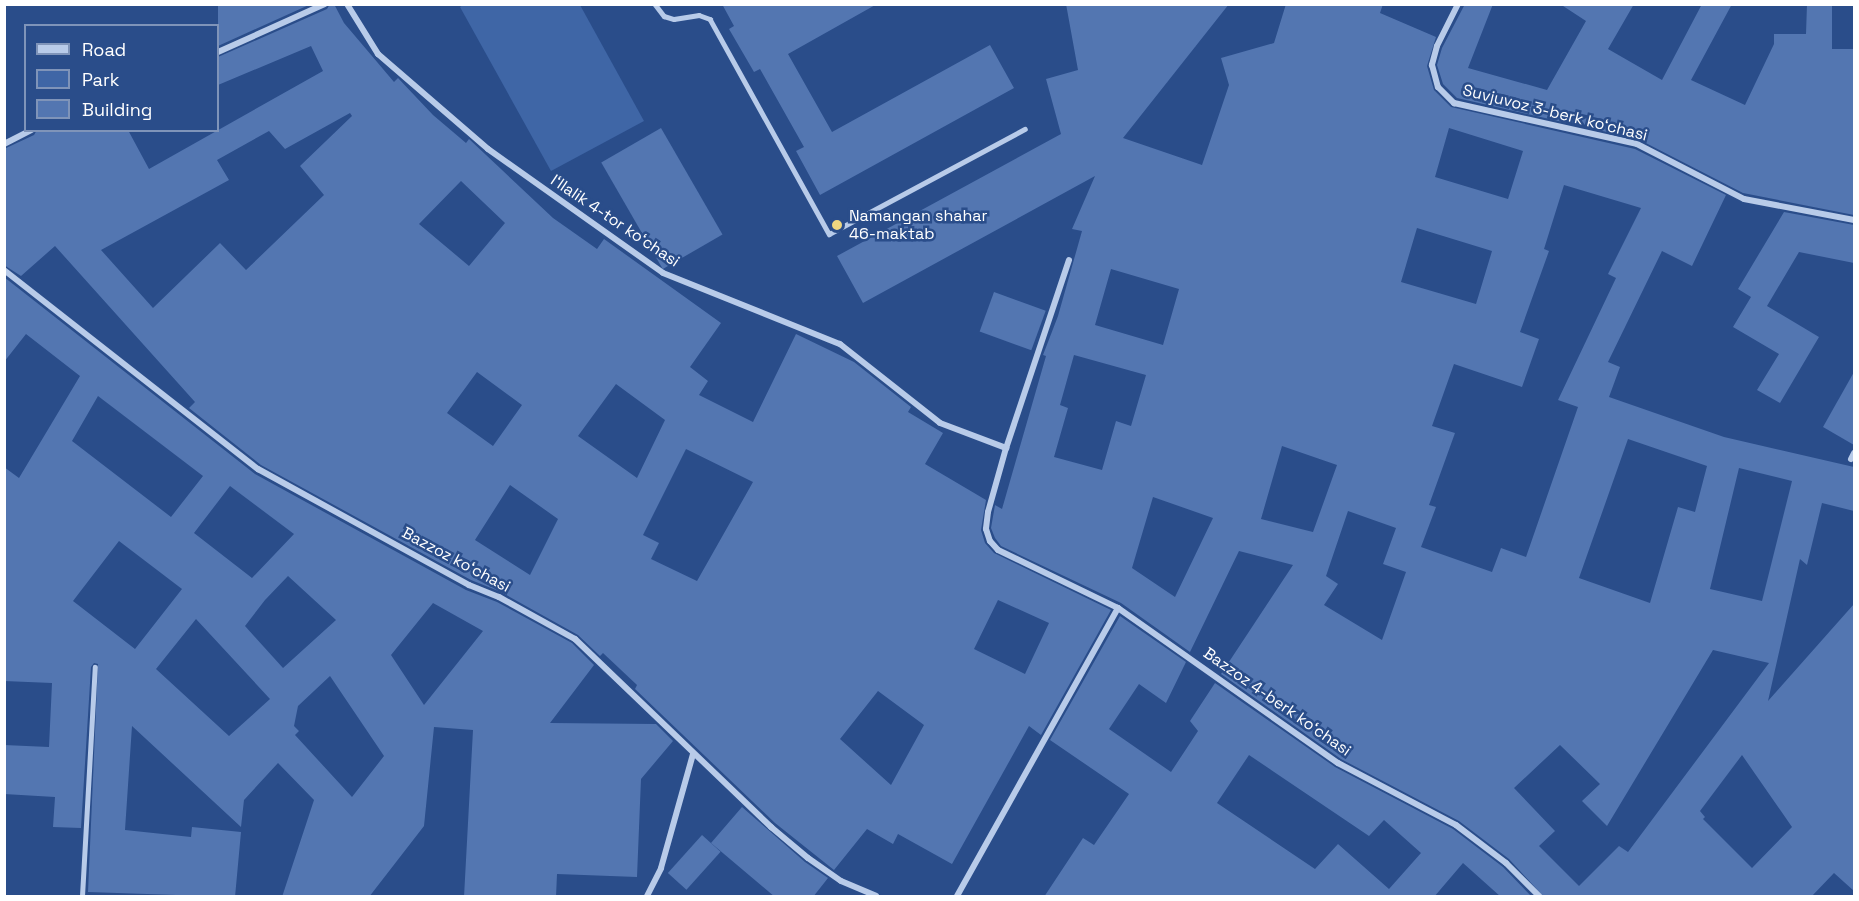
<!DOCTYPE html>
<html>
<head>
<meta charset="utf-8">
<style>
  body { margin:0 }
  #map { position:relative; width:1859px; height:901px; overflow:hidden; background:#2a4d8a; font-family:"Space Grotesk",sans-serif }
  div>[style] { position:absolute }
  .green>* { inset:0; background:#3f66a6 }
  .building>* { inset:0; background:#5376b1; transform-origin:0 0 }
  .lane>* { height:4.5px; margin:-2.25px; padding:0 2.25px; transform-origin:2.25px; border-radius:2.25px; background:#b8cbe9 }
  .street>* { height:6px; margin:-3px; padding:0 3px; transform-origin:3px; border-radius:3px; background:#b8cbe9 }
  .dots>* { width:16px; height:16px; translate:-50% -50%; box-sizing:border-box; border:3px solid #2a4d8a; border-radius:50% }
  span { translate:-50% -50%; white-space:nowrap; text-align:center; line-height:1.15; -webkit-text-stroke:5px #2a4d8a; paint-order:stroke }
  .street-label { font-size:16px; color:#fff }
  .poi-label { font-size:16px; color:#fff }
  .left { translate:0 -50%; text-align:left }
  .frame { position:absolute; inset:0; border:6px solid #fff; pointer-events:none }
  .legend { position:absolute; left:24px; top:24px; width:195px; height:108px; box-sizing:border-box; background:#2a4d8a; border:2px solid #7f94b9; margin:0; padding:8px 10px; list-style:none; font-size:18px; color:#fff }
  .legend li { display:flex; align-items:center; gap:12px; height:30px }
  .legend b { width:30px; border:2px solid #7f94b9 }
</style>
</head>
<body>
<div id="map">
  <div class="green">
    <i style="clip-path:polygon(464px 4px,580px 5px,644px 121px,551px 171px,460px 7px)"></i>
  </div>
  <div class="building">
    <i style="clip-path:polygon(218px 4px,252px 5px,311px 4px,218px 46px)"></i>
    <i style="clip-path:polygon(evenodd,330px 4px,334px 4px,344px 23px,394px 82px,398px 78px,433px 115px,466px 143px,469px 139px,553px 218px,597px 249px,604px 239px,721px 323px,690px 367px,708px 381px,699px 395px,753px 422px,796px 334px,854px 362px,911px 407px,908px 412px,943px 433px,925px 464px,986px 500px,981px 530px,985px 543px,994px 553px,1111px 610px,1041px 735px,1029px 726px,952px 864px,898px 834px,893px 844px,867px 829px,834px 870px,775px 823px,635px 689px,637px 685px,603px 653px,600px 656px,578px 635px,501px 592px,471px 580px,261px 465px,189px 408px,195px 402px,55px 246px,21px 276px,4px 265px,4px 149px,34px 135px,37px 130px,128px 130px,149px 169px,323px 71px,311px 46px,218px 85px,218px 57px,327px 9px,330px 4px,350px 113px,352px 116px,300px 166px,324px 195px,246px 270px,220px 243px,153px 308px,101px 250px,229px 180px,217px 160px,269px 131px,285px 149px,350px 113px,330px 4px,461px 181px,505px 223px,469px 266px,419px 224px,461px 181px,330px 4px,477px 372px,522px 405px,493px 446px,447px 413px,477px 372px,330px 4px,616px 384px,665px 420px,637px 478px,578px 436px,616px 384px,330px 4px,686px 449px,753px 482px,697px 581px,651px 559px,659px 543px,643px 535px,686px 449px,330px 4px,510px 485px,558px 519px,530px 575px,475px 540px,510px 485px,330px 4px,998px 600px,1049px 623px,1025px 674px,974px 649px,998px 600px,330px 4px,878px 691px,924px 725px,891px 785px,840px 739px,878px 691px)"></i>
    <i style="clip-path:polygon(722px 4px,877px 4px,788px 54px,832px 132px,990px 45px,1014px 88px,820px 195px,796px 151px,804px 147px,760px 69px,754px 72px,729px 29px,734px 26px)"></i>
    <i style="clip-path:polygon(evenodd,1066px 4px,1229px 4px,1123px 138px,1202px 165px,1229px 85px,1221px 58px,1274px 43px,1286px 4px,1383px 4px,1380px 13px,1436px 37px,1427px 66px,1434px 90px,1451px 107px,1635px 149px,1726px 195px,1692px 266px,1662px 251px,1608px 362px,1620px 367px,1609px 397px,1724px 437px,1854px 467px,1854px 511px,1822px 503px,1807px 565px,1800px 559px,1768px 701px,1854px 604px,1854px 891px,1834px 873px,1811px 897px,1544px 897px,1509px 859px,1459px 821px,1341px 759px,1221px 674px,1293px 565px,1239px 551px,1190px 652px,1121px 603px,1001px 546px,995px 538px,991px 528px,995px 505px,1002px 509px,1046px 356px,1043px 355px,1058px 316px,1082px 231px,1072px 229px,1095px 176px,863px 303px,837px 256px,1061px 134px,1046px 79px,1078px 70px,1066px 4px,1449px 128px,1523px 151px,1508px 199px,1435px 177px,1449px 128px,1066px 4px,1564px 185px,1641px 208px,1608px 274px,1616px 278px,1558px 400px,1578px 407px,1526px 557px,1501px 548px,1492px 572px,1421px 547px,1436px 507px,1429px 505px,1455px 433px,1432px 426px,1454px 364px,1522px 387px,1539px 339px,1520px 332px,1549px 251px,1544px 249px,1564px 185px,1066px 4px,1417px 228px,1492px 251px,1476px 304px,1401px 282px,1417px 228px,1066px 4px,1111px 269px,1179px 289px,1163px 345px,1095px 325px,1111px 269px,1066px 4px,1074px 355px,1146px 375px,1131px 426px,1116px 421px,1102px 470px,1054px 457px,1068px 408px,1060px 405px,1074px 355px,1066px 4px,1628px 439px,1707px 466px,1695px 512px,1678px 507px,1650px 603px,1579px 578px,1628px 439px,1066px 4px,1282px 446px,1337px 465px,1313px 532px,1261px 519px,1282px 446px,1066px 4px,1739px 468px,1792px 481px,1762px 601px,1710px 589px,1739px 468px,1066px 4px,1153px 497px,1213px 518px,1175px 597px,1132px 568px,1153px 497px,1066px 4px,1348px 511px,1396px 528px,1383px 564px,1406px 572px,1382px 640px,1324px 605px,1338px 584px,1326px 576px,1348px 511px,1066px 4px,1713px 650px,1769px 663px,1628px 852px,1619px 846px,1579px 886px,1539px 846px,1555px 831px,1514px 788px,1560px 745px,1600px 784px,1582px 801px,1607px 826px,1713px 650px,1066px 4px,1742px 755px,1792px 827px,1752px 868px,1703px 819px,1705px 817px,1700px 811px,1742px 755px)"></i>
    <i style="clip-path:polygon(1465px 4px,1493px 4px,1468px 68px,1547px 90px,1586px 21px,1560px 4px,1634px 4px,1608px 49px,1662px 80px,1702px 4px,1732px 4px,1691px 80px,1745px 105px,1774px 44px,1774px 34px,1806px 34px,1807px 4px,1832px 4px,1832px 49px,1854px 49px,1854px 215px,1743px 193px,1638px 139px,1457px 98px,1443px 84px,1437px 65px,1442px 48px)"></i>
    <i style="left:661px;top:128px;width:123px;height:69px;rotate:60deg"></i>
    <i style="clip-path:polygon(1784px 212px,1854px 225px,1854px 263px,1799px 252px,1767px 306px,1819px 337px,1780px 403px,1757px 390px,1779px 354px,1733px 327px,1751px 297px,1738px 289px)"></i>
    <i style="clip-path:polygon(evenodd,4px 277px,255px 474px,466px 590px,497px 602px,572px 643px,594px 665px,550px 723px,656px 724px,673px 741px,641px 779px,637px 877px,557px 874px,556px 897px,464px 897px,473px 730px,434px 727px,424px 826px,369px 897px,282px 897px,314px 800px,278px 763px,244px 800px,241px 827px,132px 726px,125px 830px,191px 837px,192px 827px,241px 832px,235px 897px,88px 892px,98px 664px,94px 663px,91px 667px,81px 828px,53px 827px,55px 797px,4px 794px,4px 745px,49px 747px,52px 683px,4px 681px,4px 467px,19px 478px,80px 376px,26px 334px,4px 362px,4px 277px,98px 396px,203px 476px,171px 517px,72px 441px,98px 396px,4px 277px,230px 486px,294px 534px,252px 578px,194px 533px,230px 486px,4px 277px,119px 541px,182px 589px,135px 649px,73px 601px,119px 541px,4px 277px,288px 576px,336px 620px,283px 668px,245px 626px,265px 600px,288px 576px,4px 277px,433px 603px,483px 631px,424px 705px,391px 655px,433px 603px,4px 277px,196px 619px,270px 699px,229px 736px,156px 669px,196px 619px,4px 277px,330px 676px,384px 756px,352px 797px,295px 735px,299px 731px,294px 726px,298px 706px,330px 676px)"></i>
    <i style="left:994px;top:292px;width:55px;height:42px;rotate:20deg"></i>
    <i style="clip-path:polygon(1854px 372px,1854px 445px,1823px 427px)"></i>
    <i style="clip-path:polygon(evenodd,1120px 616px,1186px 662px,1166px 703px,1139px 684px,1109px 729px,1171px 772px,1198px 731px,1190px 721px,1215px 683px,1335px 767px,1453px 829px,1503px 867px,1532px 897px,1501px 897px,1463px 863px,1434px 897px,1044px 897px,1083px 838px,1094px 845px,1129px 794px,1050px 740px,1120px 616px,1249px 755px,1369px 836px,1384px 820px,1421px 853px,1389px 889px,1338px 844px,1315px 869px,1217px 803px,1249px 755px)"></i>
    <i style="clip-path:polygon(742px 807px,805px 862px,828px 878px,813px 897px,775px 897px,711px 843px)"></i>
    <i style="left:702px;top:835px;width:25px;height:51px;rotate:42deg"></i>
  </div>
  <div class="lane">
    <i style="left:655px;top:4px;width:15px;rotate:53deg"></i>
    <i style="left:664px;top:16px;width:10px;rotate:17deg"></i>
    <i style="left:674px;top:19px;width:25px;rotate:-9deg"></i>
    <i style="left:699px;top:15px;width:12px;rotate:20deg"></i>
    <i style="left:710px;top:19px;width:246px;rotate:61deg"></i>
    <i style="left:829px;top:234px;width:222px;rotate:-28.2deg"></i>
    <i style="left:82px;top:896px;width:229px;rotate:-86.8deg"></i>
  </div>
  <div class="street">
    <i style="left:347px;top:4px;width:59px;rotate:58.2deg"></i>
    <i style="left:378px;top:54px;width:145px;rotate:40.8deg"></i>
    <i style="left:488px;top:149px;width:214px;rotate:35.3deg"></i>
    <i style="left:663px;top:273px;width:191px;rotate:21.9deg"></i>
    <i style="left:840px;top:344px;width:127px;rotate:38.3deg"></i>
    <i style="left:940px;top:423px;width:71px;rotate:20.7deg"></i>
    <i style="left:1458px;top:4px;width:47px;rotate:116.6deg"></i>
    <i style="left:1437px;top:46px;width:20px;rotate:105deg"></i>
    <i style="left:1432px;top:65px;width:23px;rotate:75deg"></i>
    <i style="left:1438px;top:87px;width:23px;rotate:45deg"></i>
    <i style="left:1454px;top:103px;width:188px;rotate:12.6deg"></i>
    <i style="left:1637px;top:144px;width:120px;rotate:27.2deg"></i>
    <i style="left:1744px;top:199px;width:112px;rotate:10.8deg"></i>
    <i style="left:218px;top:52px;width:117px;rotate:-24.2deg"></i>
    <i style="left:4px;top:144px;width:31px;rotate:-27deg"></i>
    <i style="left:1069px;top:260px;width:198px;rotate:108.5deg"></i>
    <i style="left:1006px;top:448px;width:66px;rotate:105.7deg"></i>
    <i style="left:988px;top:512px;width:17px;rotate:97deg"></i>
    <i style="left:986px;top:529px;width:13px;rotate:72deg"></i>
    <i style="left:990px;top:541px;width:12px;rotate:48deg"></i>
    <i style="left:998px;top:550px;width:133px;rotate:25.8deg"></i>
    <i style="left:1118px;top:608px;width:269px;rotate:35.2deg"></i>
    <i style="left:1338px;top:763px;width:133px;rotate:27.7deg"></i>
    <i style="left:1456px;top:825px;width:63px;rotate:37.2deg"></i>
    <i style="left:1506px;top:863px;width:47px;rotate:45deg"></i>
    <i style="left:4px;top:270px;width:323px;rotate:38.1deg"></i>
    <i style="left:258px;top:469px;width:241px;rotate:28.8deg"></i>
    <i style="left:469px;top:585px;width:32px;rotate:22deg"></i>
    <i style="left:499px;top:597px;width:87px;rotate:28.9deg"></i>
    <i style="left:575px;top:639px;width:272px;rotate:43.8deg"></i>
    <i style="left:771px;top:827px;width:48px;rotate:40deg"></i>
    <i style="left:808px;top:858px;width:40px;rotate:34.9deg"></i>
    <i style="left:841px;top:881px;width:38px;rotate:23deg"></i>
    <i style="left:1851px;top:459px;width:7px;rotate:-63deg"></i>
    <i style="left:647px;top:896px;width:31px;rotate:-63deg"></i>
    <i style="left:661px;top:868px;width:118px;rotate:-74.3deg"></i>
    <i style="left:957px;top:896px;width:330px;rotate:-60.8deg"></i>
  </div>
  <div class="dots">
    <i style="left:837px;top:225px;background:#efd780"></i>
  </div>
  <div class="street-label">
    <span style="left:1555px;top:113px;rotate:14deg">Suvjuvoz 3-berk koʻchasi</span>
    <span style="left:615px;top:221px;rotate:34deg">Iʻllalik 4-tor koʻchasi</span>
    <span style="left:456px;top:560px;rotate:28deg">Bazzoz koʻchasi</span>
    <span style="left:1277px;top:702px;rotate:35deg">Bazzoz 4-berk koʻchasi</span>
  </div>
  <div class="poi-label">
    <span class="left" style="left:849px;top:225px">Namangan shahar<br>46-maktab</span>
  </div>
  <div class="frame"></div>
  <ul class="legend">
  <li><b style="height:8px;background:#b8cbe9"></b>Road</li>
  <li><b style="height:16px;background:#3f66a6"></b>Park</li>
  <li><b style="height:16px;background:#5376b1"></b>Building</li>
  </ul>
</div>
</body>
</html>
